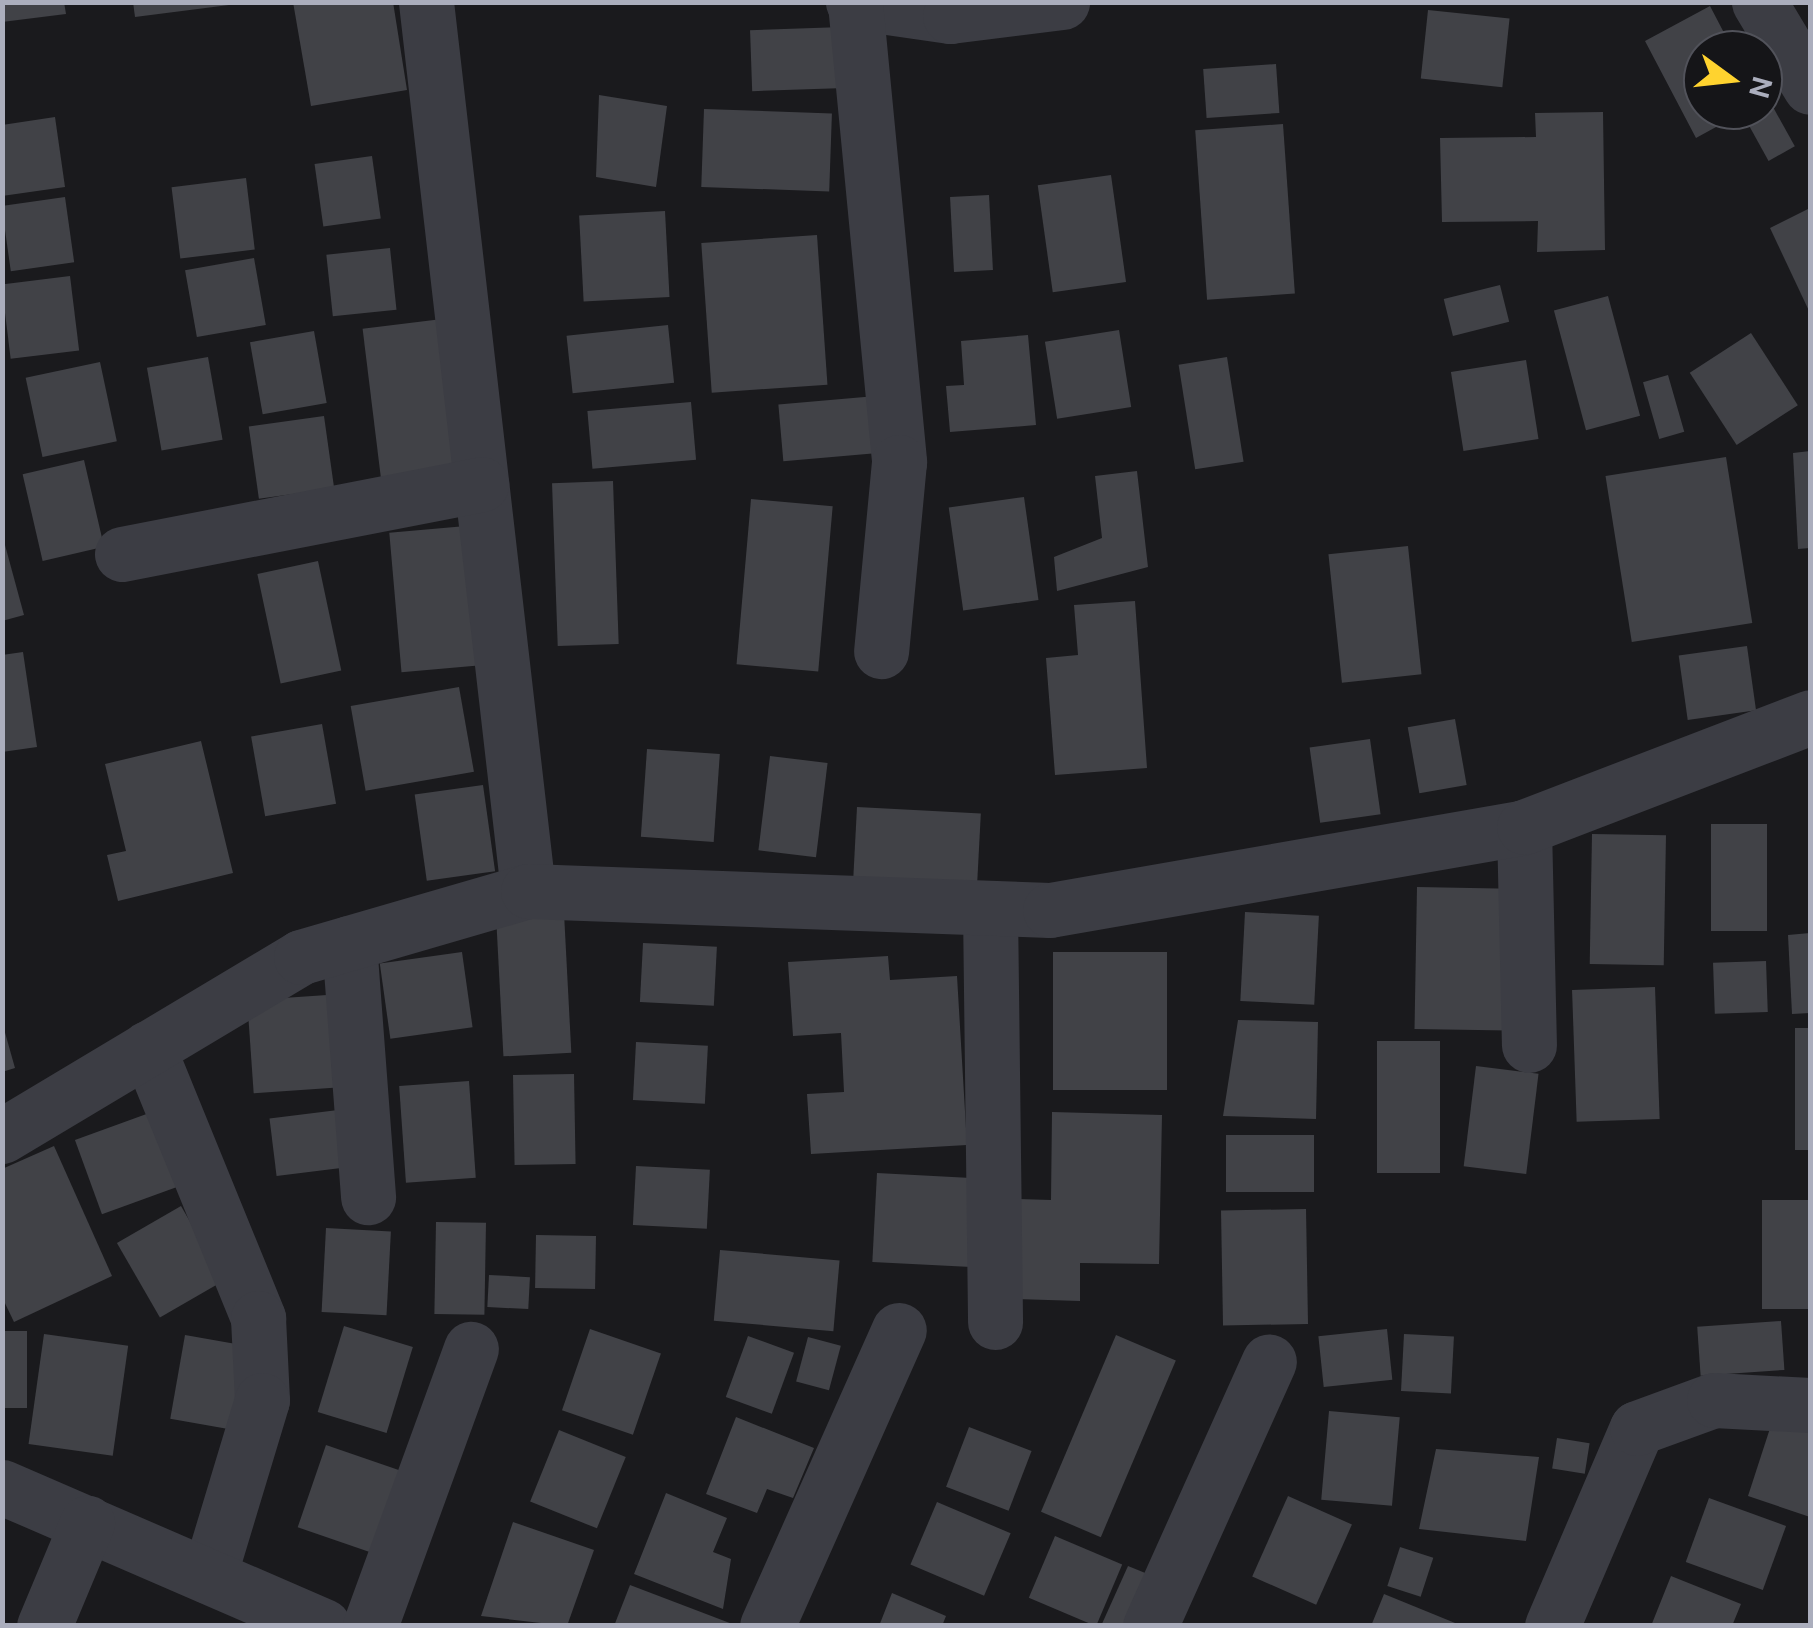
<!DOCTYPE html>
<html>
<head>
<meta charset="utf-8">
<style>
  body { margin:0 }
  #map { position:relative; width:1813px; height:1628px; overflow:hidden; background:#1a1a1d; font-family:"DM Sans",sans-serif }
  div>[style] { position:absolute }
  .building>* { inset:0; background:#414247; transform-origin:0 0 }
  .minor>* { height:55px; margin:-27.5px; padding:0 27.5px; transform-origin:27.5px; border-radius:27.5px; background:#3c3d44 }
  span { translate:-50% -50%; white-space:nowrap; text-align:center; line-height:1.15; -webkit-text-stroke:10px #151518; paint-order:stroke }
  .frame { position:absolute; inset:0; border:5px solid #abaebd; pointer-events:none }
  .north { position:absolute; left:1683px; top:30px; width:100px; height:100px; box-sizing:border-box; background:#151518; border:2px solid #51525a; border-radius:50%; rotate:105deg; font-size:28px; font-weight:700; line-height:40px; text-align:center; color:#abaebd }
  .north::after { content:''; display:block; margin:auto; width:35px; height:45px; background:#ffd32f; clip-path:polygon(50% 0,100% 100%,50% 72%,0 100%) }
</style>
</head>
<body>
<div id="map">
  <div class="building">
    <i style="clip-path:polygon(2px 2px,64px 2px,66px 14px,2px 22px)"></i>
    <i style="clip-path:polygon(133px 2px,229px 2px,229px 5px,135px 17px)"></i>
    <i style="clip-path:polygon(293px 2px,393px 2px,407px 90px,311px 106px)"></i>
    <i style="clip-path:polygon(1710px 6px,1733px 50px,1703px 50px,1703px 110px,1747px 110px,1696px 138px,1645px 41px)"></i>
    <i style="left:1428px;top:10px;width:82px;height:69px;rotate:6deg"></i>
    <i style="left:843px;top:27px;width:61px;height:93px;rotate:88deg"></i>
    <i style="left:1276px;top:64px;width:49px;height:73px;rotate:86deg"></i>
    <i style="clip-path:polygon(599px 95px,667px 106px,656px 187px,596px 177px)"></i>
    <i style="left:1773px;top:107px;width:45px;height:30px;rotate:61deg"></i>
    <i style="left:704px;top:109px;width:128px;height:78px;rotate:2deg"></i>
    <i style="clip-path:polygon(1603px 112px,1605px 250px,1537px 252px,1538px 221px,1442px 222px,1440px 138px,1536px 137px,1535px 113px)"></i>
    <i style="clip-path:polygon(55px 117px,65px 187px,2px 196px,2px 125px)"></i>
    <i style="left:1283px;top:124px;width:170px;height:88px;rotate:86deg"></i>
    <i style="left:372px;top:156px;width:63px;height:58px;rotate:82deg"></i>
    <i style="left:1111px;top:175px;width:108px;height:74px;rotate:82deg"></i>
    <i style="left:246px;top:178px;width:72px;height:75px;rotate:83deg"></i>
    <i style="left:989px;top:195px;width:75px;height:39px;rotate:87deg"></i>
    <i style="left:65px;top:197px;width:66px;height:64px;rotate:82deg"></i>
    <i style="clip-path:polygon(1810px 208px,1810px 313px,1770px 228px)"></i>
    <i style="left:665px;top:211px;width:86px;height:86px;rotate:87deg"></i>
    <i style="left:817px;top:235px;width:150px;height:116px;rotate:86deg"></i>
    <i style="left:390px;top:248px;width:62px;height:64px;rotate:84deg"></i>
    <i style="left:254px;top:258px;width:68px;height:70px;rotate:80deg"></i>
    <i style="left:70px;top:276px;width:75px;height:69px;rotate:83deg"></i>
    <i style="left:1500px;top:285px;width:38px;height:58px;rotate:76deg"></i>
    <i style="left:1608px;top:296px;width:124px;height:56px;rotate:75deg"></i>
    <i style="left:442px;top:319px;width:150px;height:80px;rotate:83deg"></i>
    <i style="left:668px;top:325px;width:58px;height:102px;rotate:84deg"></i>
    <i style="left:1119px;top:330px;width:78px;height:75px;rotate:81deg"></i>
    <i style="left:314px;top:331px;width:73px;height:65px;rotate:80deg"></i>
    <i style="left:1751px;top:333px;width:86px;height:73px;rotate:57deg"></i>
    <i style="clip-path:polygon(1028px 335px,1036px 425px,950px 432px,946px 386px,964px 385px,961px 341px)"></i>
    <i style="left:208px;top:357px;width:84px;height:62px;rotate:80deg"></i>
    <i style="left:1227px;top:357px;width:106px;height:49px;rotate:81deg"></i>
    <i style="left:1526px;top:360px;width:80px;height:76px;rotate:81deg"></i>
    <i style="left:100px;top:362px;width:81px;height:76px;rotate:78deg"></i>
    <i style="left:1668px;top:375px;width:59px;height:26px;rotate:74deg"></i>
    <i style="left:876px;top:396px;width:57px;height:98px;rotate:85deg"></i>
    <i style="left:691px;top:402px;width:58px;height:104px;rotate:85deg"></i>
    <i style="left:324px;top:416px;width:73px;height:76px;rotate:82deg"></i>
    <i style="clip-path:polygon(1810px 451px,1810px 548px,1798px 549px,1793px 453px)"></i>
    <i style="left:1726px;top:457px;width:168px;height:122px;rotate:81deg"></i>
    <i style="left:84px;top:460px;width:89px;height:63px;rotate:77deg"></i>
    <i style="clip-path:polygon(1137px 471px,1148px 567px,1057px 591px,1054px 557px,1102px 538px,1095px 476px)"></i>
    <i style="left:613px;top:481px;width:163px;height:61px;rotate:88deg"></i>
    <i style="left:1024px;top:497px;width:104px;height:76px;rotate:82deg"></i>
    <i style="left:751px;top:499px;width:82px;height:166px;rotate:5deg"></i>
    <i style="left:466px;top:526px;width:140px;height:77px;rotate:85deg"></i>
    <i style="clip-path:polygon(2px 534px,24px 615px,2px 621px)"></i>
    <i style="left:1408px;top:546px;width:129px;height:80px;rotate:84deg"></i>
    <i style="left:318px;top:561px;width:112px;height:62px;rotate:78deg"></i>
    <i style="clip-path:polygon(1135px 601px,1147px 768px,1055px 775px,1046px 658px,1078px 655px,1074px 605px)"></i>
    <i style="left:1747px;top:646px;width:65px;height:69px;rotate:82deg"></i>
    <i style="clip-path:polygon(23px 652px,37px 747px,2px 752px,2px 655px)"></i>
    <i style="left:459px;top:687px;width:86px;height:110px;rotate:80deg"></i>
    <i style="left:1455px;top:719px;width:67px;height:48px;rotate:80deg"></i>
    <i style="left:322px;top:724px;width:81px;height:72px;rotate:80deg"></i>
    <i style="left:1370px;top:739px;width:76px;height:61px;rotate:82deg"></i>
    <i style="clip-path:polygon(201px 741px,233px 873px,118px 901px,107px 855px,126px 851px,105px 764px)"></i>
    <i style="left:647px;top:749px;width:73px;height:88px;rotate:4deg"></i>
    <i style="left:770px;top:756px;width:58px;height:95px;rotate:7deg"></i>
    <i style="left:483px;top:785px;width:87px;height:69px;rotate:82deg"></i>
    <i style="left:857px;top:807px;width:124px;height:78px;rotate:3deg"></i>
    <i style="left:1711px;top:824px;width:56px;height:107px"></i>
    <i style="left:1592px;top:834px;width:74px;height:130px;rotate:1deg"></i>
    <i style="left:1417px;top:887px;width:94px;height:142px;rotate:1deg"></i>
    <i style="left:1245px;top:912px;width:74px;height:89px;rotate:3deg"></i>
    <i style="left:564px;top:913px;width:140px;height:68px;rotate:87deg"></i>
    <i style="clip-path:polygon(1810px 933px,1810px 1013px,1792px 1014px,1788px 935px)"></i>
    <i style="left:643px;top:943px;width:74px;height:59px;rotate:3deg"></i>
    <i style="left:462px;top:952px;width:76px;height:83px;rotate:82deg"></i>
    <i style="left:1167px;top:952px;width:138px;height:114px;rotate:90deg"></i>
    <i style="clip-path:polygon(888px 956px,890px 980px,957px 976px,967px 1145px,811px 1154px,807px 1094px,844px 1092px,841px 1033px,793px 1036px,788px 962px)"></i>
    <i style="left:1766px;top:961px;width:51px;height:53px;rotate:88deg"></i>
    <i style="left:1655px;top:987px;width:132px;height:83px;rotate:88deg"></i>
    <i style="left:327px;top:995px;width:93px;height:80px;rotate:86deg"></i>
    <i style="clip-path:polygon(1238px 1020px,1318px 1022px,1316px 1119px,1223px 1116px)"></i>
    <i style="left:1795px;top:1028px;width:15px;height:122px"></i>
    <i style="clip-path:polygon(4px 1029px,15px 1068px,2px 1072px,2px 1030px)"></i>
    <i style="left:1377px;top:1041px;width:63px;height:132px"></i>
    <i style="left:636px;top:1042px;width:72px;height:58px;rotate:3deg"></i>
    <i style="left:1476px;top:1066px;width:63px;height:101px;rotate:7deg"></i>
    <i style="left:574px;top:1074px;width:90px;height:61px;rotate:89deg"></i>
    <i style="left:469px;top:1081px;width:97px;height:70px;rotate:86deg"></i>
    <i style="left:338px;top:1110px;width:58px;height:69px;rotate:83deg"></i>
    <i style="left:152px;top:1112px;width:79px;height:82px;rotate:70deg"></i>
    <i style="clip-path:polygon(1052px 1112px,1162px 1115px,1159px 1264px,1080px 1263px,1080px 1301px,1015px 1299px,1018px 1199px,1051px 1200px)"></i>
    <i style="left:1226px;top:1135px;width:88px;height:57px"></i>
    <i style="clip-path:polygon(54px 1146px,112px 1276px,14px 1322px,2px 1297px,2px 1169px)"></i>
    <i style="left:636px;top:1166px;width:74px;height:59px;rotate:3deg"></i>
    <i style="left:877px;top:1173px;width:99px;height:89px;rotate:3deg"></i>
    <i style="left:1810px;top:1200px;width:109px;height:48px;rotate:90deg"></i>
    <i style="left:181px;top:1206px;width:86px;height:74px;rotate:60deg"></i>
    <i style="left:1306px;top:1209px;width:115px;height:85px;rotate:89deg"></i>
    <i style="left:436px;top:1222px;width:50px;height:92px;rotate:1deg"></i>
    <i style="left:326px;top:1228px;width:65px;height:84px;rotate:3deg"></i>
    <i style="left:536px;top:1235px;width:60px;height:53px;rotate:1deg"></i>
    <i style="left:720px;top:1250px;width:120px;height:71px;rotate:5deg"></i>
    <i style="left:489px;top:1275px;width:41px;height:32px;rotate:3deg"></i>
    <i style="left:1781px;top:1321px;width:49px;height:84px;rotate:86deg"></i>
    <i style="left:344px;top:1326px;width:72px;height:90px;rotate:17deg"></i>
    <i style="left:590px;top:1329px;width:75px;height:86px;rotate:19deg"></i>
    <i style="left:1387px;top:1329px;width:51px;height:69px;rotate:84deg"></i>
    <i style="left:2px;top:1331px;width:25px;height:77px"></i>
    <i style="left:44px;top:1334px;width:85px;height:111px;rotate:8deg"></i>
    <i style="left:1404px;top:1334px;width:50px;height:57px;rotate:3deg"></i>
    <i style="left:185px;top:1335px;width:69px;height:85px;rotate:10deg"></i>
    <i style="left:1116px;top:1335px;width:65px;height:192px;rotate:23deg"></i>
    <i style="left:748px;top:1336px;width:49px;height:65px;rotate:20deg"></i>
    <i style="left:808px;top:1337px;width:34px;height:46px;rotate:15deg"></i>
    <i style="left:1329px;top:1411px;width:71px;height:89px;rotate:5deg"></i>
    <i style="clip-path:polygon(1774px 1416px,1810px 1428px,1810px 1517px,1748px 1496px)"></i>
    <i style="clip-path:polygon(736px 1417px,814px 1448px,793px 1498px,767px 1489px,757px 1513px,706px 1494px)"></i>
    <i style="left:969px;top:1427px;width:67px;height:64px;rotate:21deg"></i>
    <i style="left:559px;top:1430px;width:72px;height:77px;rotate:22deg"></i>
    <i style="left:1557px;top:1438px;width:33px;height:31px;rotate:9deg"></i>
    <i style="left:326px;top:1445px;width:83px;height:87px;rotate:19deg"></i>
    <i style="clip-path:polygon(1436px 1449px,1539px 1457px,1526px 1541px,1419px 1529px)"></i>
    <i style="clip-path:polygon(666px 1493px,727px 1518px,713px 1552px,731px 1559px,723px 1609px,634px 1574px)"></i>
    <i style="left:1288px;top:1496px;width:70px;height:88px;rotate:24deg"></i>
    <i style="left:1709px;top:1498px;width:82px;height:68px;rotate:20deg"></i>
    <i style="left:937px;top:1502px;width:80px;height:68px;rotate:23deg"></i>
    <i style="clip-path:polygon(513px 1522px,594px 1550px,567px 1626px,481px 1616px)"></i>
    <i style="left:1055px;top:1536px;width:73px;height:67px;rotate:23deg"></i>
    <i style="left:1400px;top:1547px;width:35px;height:41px;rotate:18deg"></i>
    <i style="clip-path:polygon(1128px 1566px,1160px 1579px,1139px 1626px,1101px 1626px)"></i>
    <i style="clip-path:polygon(1671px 1576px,1741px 1604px,1732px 1626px,1651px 1626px)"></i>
    <i style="clip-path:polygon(630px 1585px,735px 1625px,735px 1626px,614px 1626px)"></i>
    <i style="clip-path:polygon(892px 1593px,946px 1616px,942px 1626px,879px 1626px)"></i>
    <i style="clip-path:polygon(1384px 1594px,1460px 1625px,1460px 1626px,1371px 1626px)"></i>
  </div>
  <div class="minor">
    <i style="left:426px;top:2px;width:895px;rotate:83.45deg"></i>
    <i style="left:853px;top:2px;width:98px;rotate:8.2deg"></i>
    <i style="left:950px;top:16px;width:113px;rotate:-7.1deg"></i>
    <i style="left:1759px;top:2px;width:99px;rotate:59deg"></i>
    <i style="left:855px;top:3px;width:461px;rotate:84.5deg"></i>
    <i style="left:899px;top:462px;width:190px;rotate:95.4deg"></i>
    <i style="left:122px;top:554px;width:366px;rotate:-11deg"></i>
    <i style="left:1524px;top:827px;width:218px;rotate:88.7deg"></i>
    <i style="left:990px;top:908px;width:414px;rotate:89.3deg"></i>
    <i style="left:349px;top:943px;width:255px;rotate:85.7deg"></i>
    <i style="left:148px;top:1048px;width:292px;rotate:67.8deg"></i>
    <i style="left:258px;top:1318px;width:82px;rotate:87.2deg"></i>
    <i style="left:262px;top:1400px;width:184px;rotate:106.8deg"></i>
    <i style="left:2px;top:1136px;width:348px;rotate:-30.9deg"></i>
    <i style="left:301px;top:957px;width:236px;rotate:-16.2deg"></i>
    <i style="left:528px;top:891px;width:522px;rotate:2.08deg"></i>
    <i style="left:1050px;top:910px;width:481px;rotate:-9.9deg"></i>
    <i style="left:1524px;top:827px;width:306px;rotate:-21deg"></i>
    <i style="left:2px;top:1487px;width:350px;rotate:23.4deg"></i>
    <i style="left:44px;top:1626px;width:112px;rotate:-67.3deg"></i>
    <i style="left:370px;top:1626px;width:295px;rotate:-70deg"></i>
    <i style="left:767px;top:1626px;width:324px;rotate:-66deg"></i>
    <i style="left:1150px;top:1626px;width:290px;rotate:-65.8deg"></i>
    <i style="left:1552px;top:1626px;width:215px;rotate:-66.8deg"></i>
    <i style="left:1637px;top:1428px;width:82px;rotate:-20deg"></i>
    <i style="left:1714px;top:1400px;width:96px;rotate:3deg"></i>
  </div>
  <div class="frame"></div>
  <div class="north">N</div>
</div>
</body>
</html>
